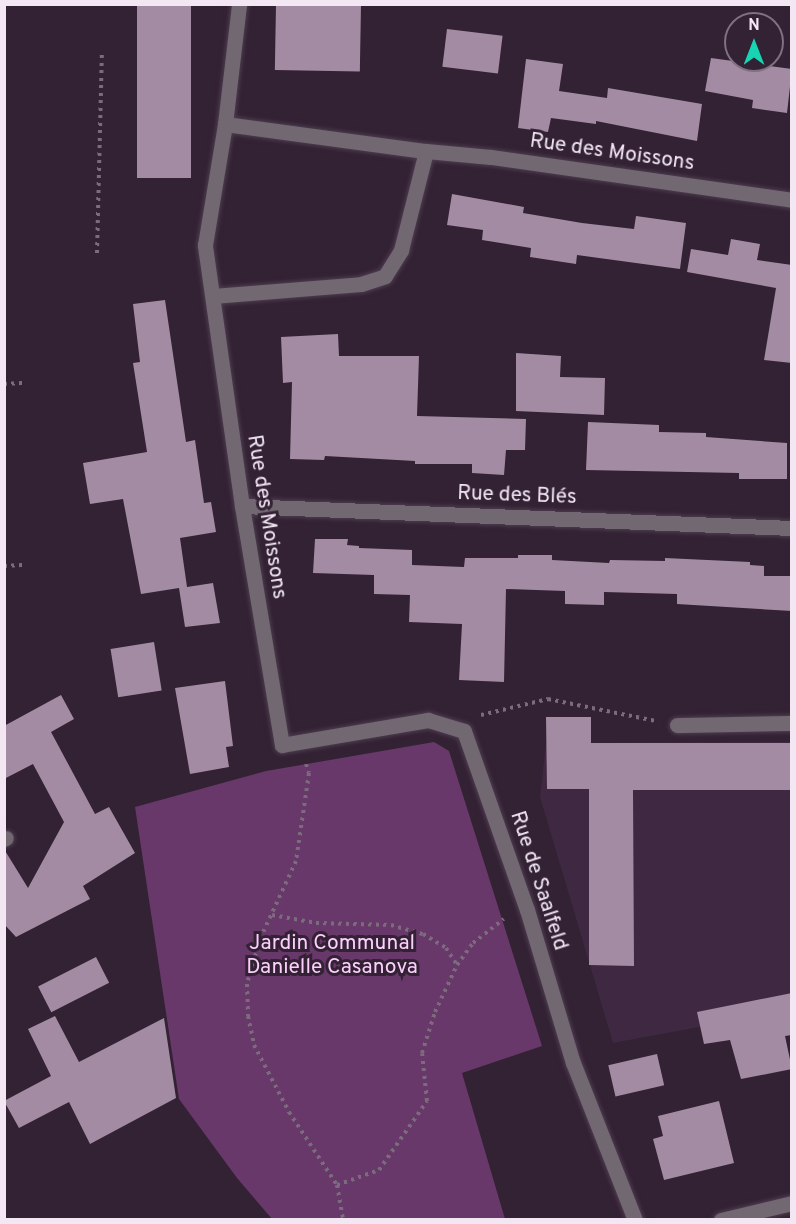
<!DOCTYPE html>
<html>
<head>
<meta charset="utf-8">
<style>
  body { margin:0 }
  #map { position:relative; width:796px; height:1224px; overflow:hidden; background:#332134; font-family:Overpass,sans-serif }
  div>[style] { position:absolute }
  .built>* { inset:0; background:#3f2841 }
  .green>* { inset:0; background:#673869 }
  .building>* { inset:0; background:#a38ca3; transform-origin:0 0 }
  .path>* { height:4px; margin-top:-2px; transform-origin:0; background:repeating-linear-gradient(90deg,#7b6b7c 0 3px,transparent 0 7.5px) }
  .roads { filter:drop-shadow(0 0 2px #4e3d4f) drop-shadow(0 0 2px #4e3d4f) }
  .minor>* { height:15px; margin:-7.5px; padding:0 7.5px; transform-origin:7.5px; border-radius:7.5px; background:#726872 }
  span { translate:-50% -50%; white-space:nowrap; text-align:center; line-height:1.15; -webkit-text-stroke:6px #332134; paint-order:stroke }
  .street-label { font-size:21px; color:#f3e7f4 }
  .park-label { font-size:21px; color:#fdcfff }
  .frame { position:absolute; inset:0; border:6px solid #f3e7f4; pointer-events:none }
  .north { position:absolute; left:724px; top:12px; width:60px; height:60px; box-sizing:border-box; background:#332134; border:2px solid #807081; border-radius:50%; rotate:0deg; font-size:16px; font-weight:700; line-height:24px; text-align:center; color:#f3e7f4 }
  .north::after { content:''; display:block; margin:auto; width:21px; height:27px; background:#17d5b3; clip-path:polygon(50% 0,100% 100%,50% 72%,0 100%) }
</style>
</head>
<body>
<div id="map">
  <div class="built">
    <i style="clip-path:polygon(791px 742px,791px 1010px,613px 1043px,540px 797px,546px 743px)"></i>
  </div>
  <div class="green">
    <i style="clip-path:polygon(434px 742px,449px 751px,542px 1046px,462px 1073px,505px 1219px,272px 1219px,237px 1178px,179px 1099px,135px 807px,266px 771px)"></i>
  </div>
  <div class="building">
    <i style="left:137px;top:4px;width:54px;height:174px"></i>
    <i style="left:276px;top:4px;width:85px;height:66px;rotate:1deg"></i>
    <i style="left:447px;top:29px;width:56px;height:38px;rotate:7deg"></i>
    <i style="clip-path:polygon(711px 58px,792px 69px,787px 113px,752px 108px,753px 100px,705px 91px)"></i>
    <i style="clip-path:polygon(526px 59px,563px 64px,559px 91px,607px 98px,608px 88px,702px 104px,697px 141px,596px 121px,596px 124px,551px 118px,548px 132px,518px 128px)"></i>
    <i style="clip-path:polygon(452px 194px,524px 207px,523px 213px,582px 223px,634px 229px,636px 216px,686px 223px,680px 269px,577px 255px,576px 264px,530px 257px,531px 248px,482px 240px,483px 230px,447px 225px)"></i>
    <i style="clip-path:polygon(731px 239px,760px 244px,757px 260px,792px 265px,792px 363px,764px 360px,776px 288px,687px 272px,691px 249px,728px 255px)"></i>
    <i style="clip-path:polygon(165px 300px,186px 442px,195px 440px,204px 503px,211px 502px,216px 532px,180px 538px,187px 587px,213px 583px,220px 623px,185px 627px,179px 588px,141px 594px,123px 499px,90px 504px,83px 463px,147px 452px,133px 363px,140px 362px,133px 304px)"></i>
    <i style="clip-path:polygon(338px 334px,339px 356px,419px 356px,417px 416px,526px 419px,525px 450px,506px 450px,504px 475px,472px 473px,472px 464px,415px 464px,415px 461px,325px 456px,324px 460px,290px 459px,292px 382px,283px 383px,281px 337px)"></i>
    <i style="clip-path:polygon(516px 353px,561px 356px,560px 377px,605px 378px,604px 415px,516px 411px)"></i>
    <i style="clip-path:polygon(588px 422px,659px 425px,659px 432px,706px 433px,706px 437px,787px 443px,787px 479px,739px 479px,739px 473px,586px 470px)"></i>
    <i style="clip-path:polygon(315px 539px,348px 539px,347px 545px,359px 546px,359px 548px,412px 550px,412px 565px,464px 567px,465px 558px,518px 558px,518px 555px,552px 555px,552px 560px,609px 563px,610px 560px,665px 561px,665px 558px,750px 562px,750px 565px,764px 566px,764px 576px,792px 576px,792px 611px,677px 604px,677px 594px,604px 592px,604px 605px,565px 604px,565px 591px,506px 589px,504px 682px,459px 680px,462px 624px,409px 622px,410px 595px,374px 594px,374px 575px,313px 573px)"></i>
    <i style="left:154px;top:642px;width:49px;height:44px;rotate:81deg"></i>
    <i style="clip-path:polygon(225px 681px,233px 746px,226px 747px,229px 767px,190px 774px,175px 688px)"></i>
    <i style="clip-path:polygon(61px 695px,74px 719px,51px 732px,95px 814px,109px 807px,135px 853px,83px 886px,90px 899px,16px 937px,4px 924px,4px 849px,28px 888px,64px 822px,33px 764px,4px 779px,4px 726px)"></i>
    <i style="clip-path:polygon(546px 717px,591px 717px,591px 743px,792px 743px,792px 790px,633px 790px,634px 966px,589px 965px,589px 789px,547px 789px)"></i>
    <i style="left:96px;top:957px;width:29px;height:65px;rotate:63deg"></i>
    <i style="clip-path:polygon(792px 993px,792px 1035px,785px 1036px,792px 1069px,741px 1079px,730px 1040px,704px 1044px,697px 1012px)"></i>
    <i style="clip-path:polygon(55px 1016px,79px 1062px,164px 1018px,176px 1098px,90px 1144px,69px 1102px,19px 1128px,4px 1101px,51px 1076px,28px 1029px)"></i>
    <i style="left:657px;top:1054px;width:32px;height:50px;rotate:77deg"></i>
    <i style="clip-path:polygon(719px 1101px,734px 1163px,664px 1180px,653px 1139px,663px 1136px,658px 1116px)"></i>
  </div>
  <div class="path">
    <i style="left:97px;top:253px;width:200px;rotate:-88.6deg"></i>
    <i style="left:4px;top:384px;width:22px;rotate:-3deg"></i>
    <i style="left:4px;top:566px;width:22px;rotate:-3deg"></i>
    <i style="left:481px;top:715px;width:69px;rotate:-13.4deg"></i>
    <i style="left:548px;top:699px;width:110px;rotate:11.5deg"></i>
    <i style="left:306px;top:764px;width:9px;rotate:72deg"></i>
    <i style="left:309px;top:773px;width:89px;rotate:98.4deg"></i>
    <i style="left:296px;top:861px;width:86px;rotate:114.8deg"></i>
    <i style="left:260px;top:939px;width:25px;rotate:106deg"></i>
    <i style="left:253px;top:963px;width:22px;rotate:106deg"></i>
    <i style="left:247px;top:984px;width:32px;rotate:88deg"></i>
    <i style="left:248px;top:1016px;width:30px;rotate:78deg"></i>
    <i style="left:254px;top:1045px;width:76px;rotate:62.4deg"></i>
    <i style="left:289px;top:1112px;width:87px;rotate:56.7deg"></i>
    <i style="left:337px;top:1185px;width:36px;rotate:80deg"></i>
    <i style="left:272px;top:915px;width:45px;rotate:10.3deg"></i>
    <i style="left:316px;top:923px;width:75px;rotate:1.5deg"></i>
    <i style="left:391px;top:925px;width:33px;rotate:16deg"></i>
    <i style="left:423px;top:934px;width:27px;rotate:31deg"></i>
    <i style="left:446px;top:948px;width:20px;rotate:57deg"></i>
    <i style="left:337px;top:1185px;width:45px;rotate:-19.7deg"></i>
    <i style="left:379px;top:1170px;width:84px;rotate:-55.2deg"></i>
    <i style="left:427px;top:1101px;width:48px;rotate:-95.9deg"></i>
    <i style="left:422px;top:1053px;width:43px;rotate:-72.4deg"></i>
    <i style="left:435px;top:1012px;width:52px;rotate:-64.9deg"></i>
    <i style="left:457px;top:965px;width:27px;rotate:-54deg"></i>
    <i style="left:473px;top:943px;width:39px;rotate:-38deg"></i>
  </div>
  <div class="roads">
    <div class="minor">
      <i style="left:225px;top:124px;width:121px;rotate:-83.3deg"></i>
      <i style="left:213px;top:296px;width:148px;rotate:-4.6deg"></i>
      <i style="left:361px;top:284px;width:25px;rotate:-18deg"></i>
      <i style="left:385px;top:276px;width:31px;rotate:-58deg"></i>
      <i style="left:401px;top:250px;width:102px;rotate:-75.8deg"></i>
      <i style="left:242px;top:506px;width:550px;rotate:2.29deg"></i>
      <i style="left:677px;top:725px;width:115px;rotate:-1deg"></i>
      <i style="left:4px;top:839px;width:2px;rotate:-27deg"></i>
      <i style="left:635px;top:1220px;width:169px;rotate:-111.5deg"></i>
      <i style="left:573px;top:1063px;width:160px;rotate:-106.7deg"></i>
      <i style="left:527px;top:910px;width:190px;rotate:-109.4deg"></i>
      <i style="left:464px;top:731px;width:38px;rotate:-163deg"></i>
      <i style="left:428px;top:720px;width:148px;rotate:170.3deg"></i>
      <i style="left:282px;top:745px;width:242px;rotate:-99.5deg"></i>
      <i style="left:242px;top:506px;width:264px;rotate:-98.1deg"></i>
      <i style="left:205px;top:245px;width:123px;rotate:-80.6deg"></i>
      <i style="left:225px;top:124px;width:203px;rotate:7.7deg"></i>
      <i style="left:426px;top:151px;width:65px;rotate:5.3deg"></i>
      <i style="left:491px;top:157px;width:304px;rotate:8.1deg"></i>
      <i style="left:721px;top:1220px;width:73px;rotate:-13.5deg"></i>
    </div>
  </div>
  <div class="street-label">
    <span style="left:612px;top:153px;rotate:8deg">Rue des Moissons</span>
    <span style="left:517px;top:496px;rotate:2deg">Rue des Blés</span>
    <span style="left:266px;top:517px;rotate:81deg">Rue des Moissons</span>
    <span style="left:538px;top:881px;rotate:72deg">Rue de Saalfeld</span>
  </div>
  <div class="park-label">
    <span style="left:332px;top:956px">Jardin Communal<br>Danielle Casanova</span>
  </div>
  <div class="frame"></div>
  <div class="north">N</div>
</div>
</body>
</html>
